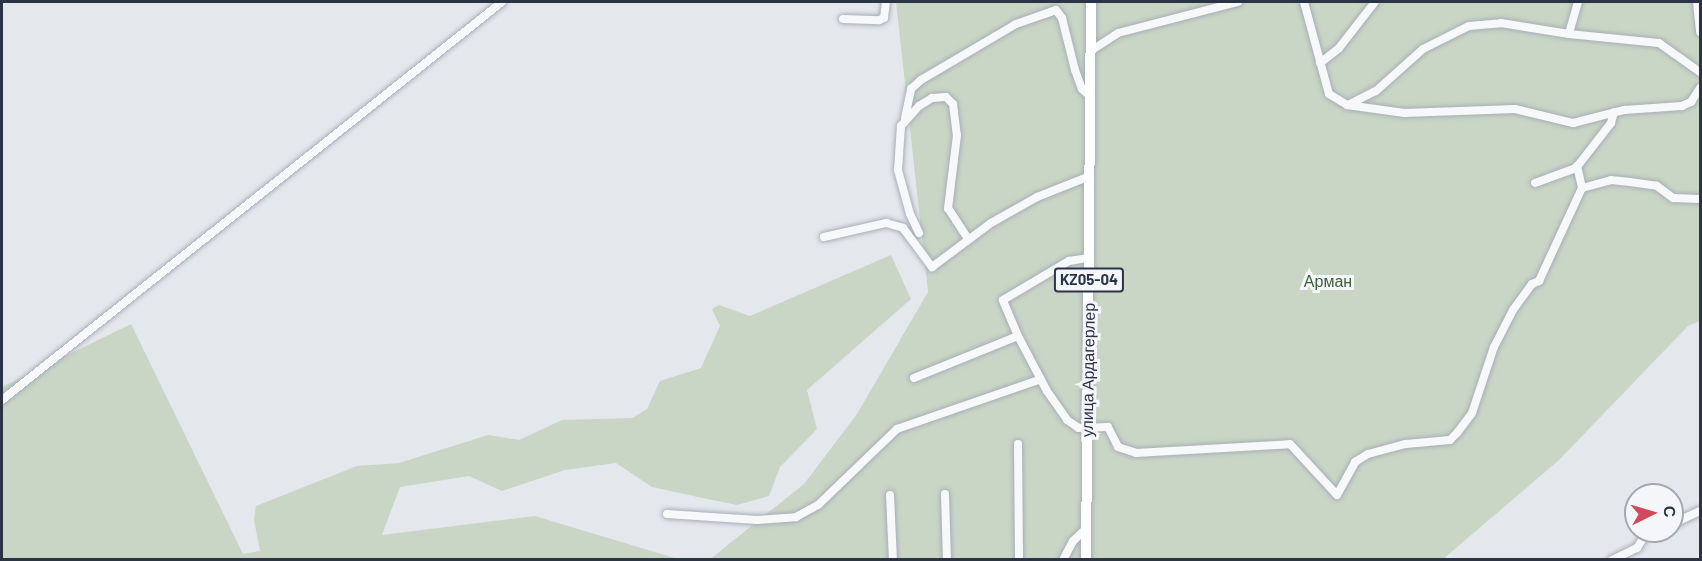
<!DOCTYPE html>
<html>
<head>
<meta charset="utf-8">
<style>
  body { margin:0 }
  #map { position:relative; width:1702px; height:561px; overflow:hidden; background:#e4e7ec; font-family:Barlow,sans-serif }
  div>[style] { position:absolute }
  .green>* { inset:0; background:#c9d6c5 }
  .roads { filter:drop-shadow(0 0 2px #a9aeb7) drop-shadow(0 0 2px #a9aeb7) }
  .minor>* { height:8px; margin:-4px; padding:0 4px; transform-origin:4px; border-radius:4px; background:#f7f8fa }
  .major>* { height:10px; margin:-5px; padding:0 5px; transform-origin:5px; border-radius:5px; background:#fff }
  span { translate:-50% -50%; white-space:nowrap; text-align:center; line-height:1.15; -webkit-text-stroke:6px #f4f6f9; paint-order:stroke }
  .shield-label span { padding:2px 4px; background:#f4f6f9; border:2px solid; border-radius:4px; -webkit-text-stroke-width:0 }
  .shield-label { font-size:15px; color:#2b3445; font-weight:700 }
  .park-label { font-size:16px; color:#3f6138 }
  .street-label { font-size:16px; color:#2b3445 }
  .frame { position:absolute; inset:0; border:3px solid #2b3445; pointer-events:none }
  .north { position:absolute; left:1624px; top:483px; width:60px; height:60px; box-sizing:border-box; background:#f4f6f9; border:2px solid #a4a8b1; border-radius:50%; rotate:85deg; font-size:16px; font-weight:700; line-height:24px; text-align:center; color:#2b3445 }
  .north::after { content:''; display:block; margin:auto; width:21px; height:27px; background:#d1495b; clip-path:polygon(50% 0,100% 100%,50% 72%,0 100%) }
</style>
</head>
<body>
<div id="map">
  <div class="green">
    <i style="clip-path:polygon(896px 2px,1700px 2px,1700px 321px,1688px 326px,1559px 460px,1442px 560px,709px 560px,804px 484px,857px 414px,928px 292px)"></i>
    <i style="clip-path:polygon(891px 255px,911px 299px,807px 390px,817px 429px,780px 467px,769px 496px,737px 505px,698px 497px,652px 487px,616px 463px,565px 470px,502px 491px,469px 476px,400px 487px,382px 535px,535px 516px,678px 559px,2px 560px,2px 387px,131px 324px,243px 554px,260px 551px,254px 520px,256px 506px,357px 466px,399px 463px,488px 435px,519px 440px,562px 420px,632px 418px,647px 409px,660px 381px,701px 368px,720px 326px,712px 309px,719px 305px,750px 316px)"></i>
  </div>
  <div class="roads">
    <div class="minor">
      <i style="left:1304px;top:2px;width:95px;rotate:74.8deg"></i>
      <i style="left:1329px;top:94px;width:21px;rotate:31deg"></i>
      <i style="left:1347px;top:105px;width:58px;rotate:8deg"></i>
      <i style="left:1404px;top:113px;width:111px;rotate:-2.1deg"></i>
      <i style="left:1515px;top:109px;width:60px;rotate:13.6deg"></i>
      <i style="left:1573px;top:123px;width:53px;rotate:-14.3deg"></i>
      <i style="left:1624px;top:110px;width:58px;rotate:-3.9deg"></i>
      <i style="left:1682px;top:106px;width:10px;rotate:-24deg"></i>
      <i style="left:1691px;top:102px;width:17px;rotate:-57deg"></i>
      <i style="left:1578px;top:2px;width:33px;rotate:106deg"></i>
      <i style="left:1569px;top:34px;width:90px;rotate:5.7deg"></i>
      <i style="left:1659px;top:43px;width:50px;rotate:35.3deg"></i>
      <i style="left:1697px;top:2px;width:30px;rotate:84deg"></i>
      <i style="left:843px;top:19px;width:36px;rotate:2deg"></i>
      <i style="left:879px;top:20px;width:5px;rotate:-22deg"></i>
      <i style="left:884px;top:18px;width:16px;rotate:-83deg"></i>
      <i style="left:1092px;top:50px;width:31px;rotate:-33deg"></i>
      <i style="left:1118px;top:33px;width:124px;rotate:-14.5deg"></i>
      <i style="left:1320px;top:63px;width:24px;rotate:-38deg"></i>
      <i style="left:1339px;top:48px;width:58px;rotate:-52deg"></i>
      <i style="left:1348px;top:105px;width:31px;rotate:-27deg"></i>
      <i style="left:1376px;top:91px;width:63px;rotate:-41.8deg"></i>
      <i style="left:1423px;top:49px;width:51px;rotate:-26.6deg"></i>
      <i style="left:1469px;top:26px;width:32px;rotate:-5deg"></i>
      <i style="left:1501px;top:23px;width:69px;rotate:9.2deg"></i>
      <i style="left:905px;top:118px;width:30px;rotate:-78deg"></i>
      <i style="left:911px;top:89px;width:13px;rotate:-42deg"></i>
      <i style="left:921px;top:80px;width:110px;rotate:-30.5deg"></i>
      <i style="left:1016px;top:24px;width:42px;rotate:-19.3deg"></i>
      <i style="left:1056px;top:10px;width:10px;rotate:53deg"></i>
      <i style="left:1062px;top:18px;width:54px;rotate:76deg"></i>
      <i style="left:1075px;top:70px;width:20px;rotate:70deg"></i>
      <i style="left:1082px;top:89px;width:12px;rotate:42deg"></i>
      <i style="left:1577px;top:166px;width:23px;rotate:77deg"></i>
      <i style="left:1535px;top:183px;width:44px;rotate:-20.1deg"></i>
      <i style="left:1576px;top:168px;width:57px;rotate:-52.1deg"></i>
      <i style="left:1611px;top:123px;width:11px;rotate:-75deg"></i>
      <i style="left:919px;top:233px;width:21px;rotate:-115deg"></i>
      <i style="left:910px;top:214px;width:46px;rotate:-105.3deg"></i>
      <i style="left:898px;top:170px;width:44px;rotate:-86.1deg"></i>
      <i style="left:901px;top:126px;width:27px;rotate:-48deg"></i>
      <i style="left:919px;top:106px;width:15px;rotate:-32deg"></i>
      <i style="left:932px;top:98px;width:14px;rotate:-4deg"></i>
      <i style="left:946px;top:97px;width:10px;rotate:45deg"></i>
      <i style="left:953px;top:104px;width:31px;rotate:83deg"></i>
      <i style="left:957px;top:135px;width:74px;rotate:97deg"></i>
      <i style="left:948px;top:208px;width:37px;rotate:57deg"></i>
      <i style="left:824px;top:237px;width:64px;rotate:-12.7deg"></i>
      <i style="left:886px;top:223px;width:18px;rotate:16deg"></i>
      <i style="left:903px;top:228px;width:49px;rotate:53.4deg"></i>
      <i style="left:932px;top:267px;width:74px;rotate:-36.7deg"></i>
      <i style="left:991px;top:223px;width:53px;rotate:-29.5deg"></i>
      <i style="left:1037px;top:197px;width:57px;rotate:-21.6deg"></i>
      <i style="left:1018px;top:336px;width:39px;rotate:-113deg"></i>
      <i style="left:1003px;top:300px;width:77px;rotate:-30.6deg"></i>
      <i style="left:1069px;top:261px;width:20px;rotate:-9deg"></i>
      <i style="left:914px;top:378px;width:112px;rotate:-22deg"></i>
      <i style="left:1018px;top:336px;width:62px;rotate:62.2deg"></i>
      <i style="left:1047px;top:391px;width:35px;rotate:55deg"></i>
      <i style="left:1067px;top:420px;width:14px;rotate:34deg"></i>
      <i style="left:1079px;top:428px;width:29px;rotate:-2deg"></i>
      <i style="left:1108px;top:427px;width:22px;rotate:63deg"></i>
      <i style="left:1118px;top:447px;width:19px;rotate:18deg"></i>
      <i style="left:1136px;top:453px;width:154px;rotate:-3.3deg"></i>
      <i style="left:1290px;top:444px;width:69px;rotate:47.3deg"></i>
      <i style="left:1337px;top:495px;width:38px;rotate:-61deg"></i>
      <i style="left:1355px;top:462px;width:15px;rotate:-32deg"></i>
      <i style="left:1368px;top:454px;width:39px;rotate:-15deg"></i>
      <i style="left:1406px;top:444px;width:44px;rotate:-5.2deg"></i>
      <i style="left:1450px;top:440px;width:10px;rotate:-45deg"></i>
      <i style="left:1457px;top:433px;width:25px;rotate:-53deg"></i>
      <i style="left:1472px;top:413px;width:70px;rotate:-71.6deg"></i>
      <i style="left:1494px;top:347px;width:42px;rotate:-62.8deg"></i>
      <i style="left:1513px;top:310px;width:32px;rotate:-54deg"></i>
      <i style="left:1532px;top:284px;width:8px;rotate:-23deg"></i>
      <i style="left:1539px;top:281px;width:102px;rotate:-65.2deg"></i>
      <i style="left:1582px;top:188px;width:30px;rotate:-15deg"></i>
      <i style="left:1611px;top:180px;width:19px;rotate:6deg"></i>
      <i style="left:1630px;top:182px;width:27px;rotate:8deg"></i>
      <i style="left:1657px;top:186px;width:20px;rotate:37deg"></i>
      <i style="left:1673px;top:198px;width:27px;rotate:2deg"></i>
      <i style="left:2px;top:400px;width:639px;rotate:-38.52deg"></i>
      <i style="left:1018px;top:444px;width:116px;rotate:89.5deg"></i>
      <i style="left:945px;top:494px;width:66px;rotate:88.3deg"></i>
      <i style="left:890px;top:495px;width:65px;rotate:87.4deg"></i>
      <i style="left:667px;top:514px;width:90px;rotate:3.8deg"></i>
      <i style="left:757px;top:520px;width:39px;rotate:-4deg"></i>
      <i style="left:796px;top:517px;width:26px;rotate:-29deg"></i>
      <i style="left:819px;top:504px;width:108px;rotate:-43.9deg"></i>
      <i style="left:897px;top:429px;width:152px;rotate:-19.1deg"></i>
      <i style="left:1672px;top:524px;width:31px;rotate:-25deg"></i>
      <i style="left:1063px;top:560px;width:21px;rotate:-62deg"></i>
      <i style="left:1073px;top:541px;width:18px;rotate:-43deg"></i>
      <i style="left:1612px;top:560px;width:28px;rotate:-26deg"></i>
      <i style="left:1637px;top:548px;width:15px;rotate:-58deg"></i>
      <i style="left:1645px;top:535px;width:11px;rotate:-22deg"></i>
    </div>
    <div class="major">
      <i style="left:1086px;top:560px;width:558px;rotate:-89.49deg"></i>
    </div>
  </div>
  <div class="shield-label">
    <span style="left:1089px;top:280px">KZ05-04</span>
  </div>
  <div class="park-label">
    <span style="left:1328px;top:281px">Арман</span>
  </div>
  <div class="street-label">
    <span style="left:1088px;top:370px;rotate:-89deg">улица Ардагерлер</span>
  </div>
  <div class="frame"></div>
  <div class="north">С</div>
</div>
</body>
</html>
